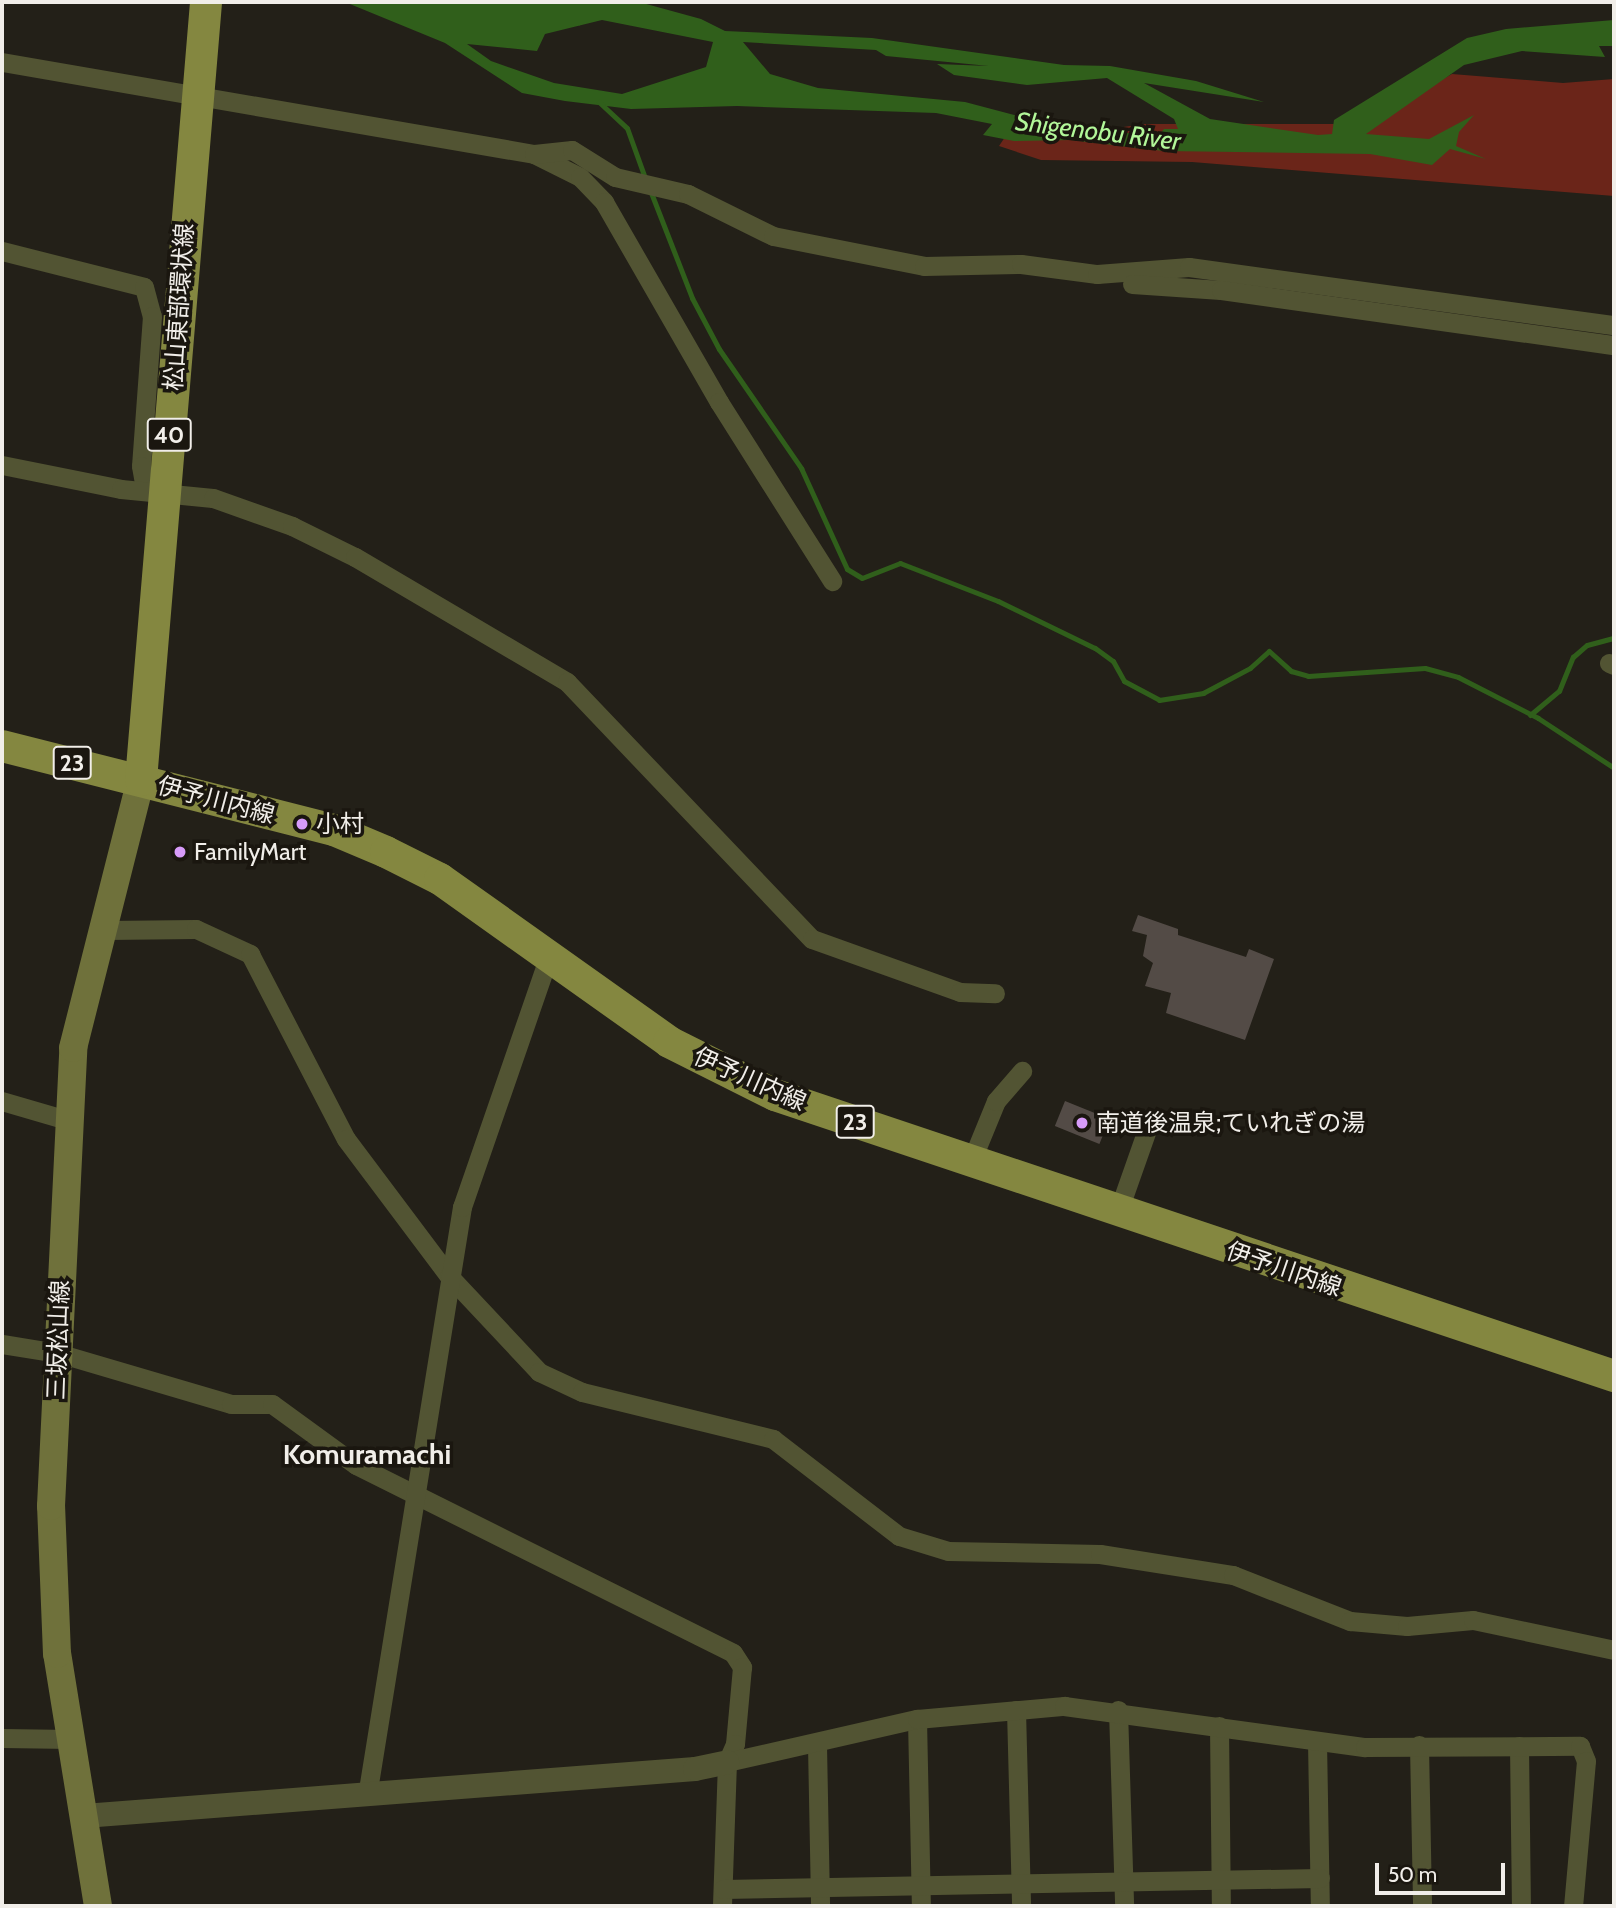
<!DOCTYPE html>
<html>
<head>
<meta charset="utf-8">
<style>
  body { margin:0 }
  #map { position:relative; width:1616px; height:1908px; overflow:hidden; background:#232018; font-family:Cabin,"Noto Sans JP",sans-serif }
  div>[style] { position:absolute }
  .green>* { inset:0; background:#6b2519 }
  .water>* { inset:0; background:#305f1b }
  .stream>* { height:5px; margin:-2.5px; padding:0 2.5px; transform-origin:2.5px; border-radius:2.5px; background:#305f1b }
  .building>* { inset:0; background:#534b46; transform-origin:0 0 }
  .minor>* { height:19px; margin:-9.5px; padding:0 9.5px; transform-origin:9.5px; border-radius:9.5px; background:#525433 }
  .tertiary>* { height:24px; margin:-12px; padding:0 12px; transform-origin:12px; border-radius:12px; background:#525433 }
  .secondary>* { height:28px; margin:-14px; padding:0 14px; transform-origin:14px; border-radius:14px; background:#6f713b }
  .primary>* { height:32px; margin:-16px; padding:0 16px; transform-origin:16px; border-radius:16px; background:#848740 }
  .dots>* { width:19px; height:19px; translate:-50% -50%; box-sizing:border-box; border:4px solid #1a160f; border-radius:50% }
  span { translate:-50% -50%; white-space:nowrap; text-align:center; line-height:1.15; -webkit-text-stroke:7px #1a160f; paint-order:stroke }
  .shield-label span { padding:2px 5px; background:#1a160f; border:2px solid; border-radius:5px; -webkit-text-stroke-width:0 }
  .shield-label { font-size:23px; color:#f1eee9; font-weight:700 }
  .street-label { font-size:24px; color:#f1eee9 }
  .poi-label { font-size:24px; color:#f1eee9 }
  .left { translate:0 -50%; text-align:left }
  .water-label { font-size:26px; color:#b2f799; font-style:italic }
  .quarter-label { font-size:28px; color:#f1eee9; font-weight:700 }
  .frame { position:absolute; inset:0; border:4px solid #f1eee9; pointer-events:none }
  .scale { position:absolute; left:1375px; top:1863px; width:130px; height:32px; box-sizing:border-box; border:4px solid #f1eee9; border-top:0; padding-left:9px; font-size:21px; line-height:24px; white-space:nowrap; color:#f1eee9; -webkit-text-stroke:5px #1a160f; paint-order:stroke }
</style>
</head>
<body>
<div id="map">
  <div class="green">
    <i style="clip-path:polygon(1452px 74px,1563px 83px,1614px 79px,1614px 196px,1192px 162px,1041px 160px,999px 146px,1007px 134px,1034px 140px,1144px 124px,1341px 124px,1403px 101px)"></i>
  </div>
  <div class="water">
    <i style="clip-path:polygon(evenodd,345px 2px,639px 2px,701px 19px,725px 31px,872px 38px,1064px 65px,1110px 66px,1196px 81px,1264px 102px,1144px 83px,1210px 119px,1318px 135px,1332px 134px,1334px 120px,1467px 38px,1506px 29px,1614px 20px,1614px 46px,1599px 46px,1605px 57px,1522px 51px,1464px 65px,1366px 134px,1429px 139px,1474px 115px,1459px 132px,1456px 146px,1486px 159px,1450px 149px,1432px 165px,1370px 154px,1164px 151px,1071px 140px,1014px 141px,983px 135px,992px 124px,936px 113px,737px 106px,631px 109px,565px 101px,522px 93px,445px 43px,345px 2px,602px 20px,713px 42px,706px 67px,622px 94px,554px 83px,491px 61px,467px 44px,537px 51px,545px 34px,602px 20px,345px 2px,743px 42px,876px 50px,886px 56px,989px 66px,937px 64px,954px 75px,1027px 85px,1107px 78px,1174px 119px,1178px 129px,1164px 129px,1158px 136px,1056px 126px,965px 102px,818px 88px,770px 74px,743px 42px)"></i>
  </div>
  <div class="stream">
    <i style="left:599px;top:102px;width:38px;rotate:43deg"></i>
    <i style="left:627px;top:128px;width:53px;rotate:70.2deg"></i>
    <i style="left:650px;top:190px;width:116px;rotate:68.7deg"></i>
    <i style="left:692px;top:298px;width:58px;rotate:62.1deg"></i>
    <i style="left:719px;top:349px;width:145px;rotate:55.4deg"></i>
    <i style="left:801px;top:468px;width:111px;rotate:65.5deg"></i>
    <i style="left:847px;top:569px;width:17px;rotate:31deg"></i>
    <i style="left:862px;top:578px;width:41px;rotate:-21.5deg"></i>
    <i style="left:900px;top:563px;width:105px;rotate:21.2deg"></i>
    <i style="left:998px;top:601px;width:108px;rotate:25.9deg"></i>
    <i style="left:1095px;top:648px;width:22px;rotate:36deg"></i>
    <i style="left:1113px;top:661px;width:23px;rotate:61deg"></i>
    <i style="left:1124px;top:681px;width:40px;rotate:28deg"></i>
    <i style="left:1159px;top:700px;width:45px;rotate:-9deg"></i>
    <i style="left:1203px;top:693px;width:53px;rotate:-28deg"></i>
    <i style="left:1250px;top:668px;width:25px;rotate:-42deg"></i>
    <i style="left:1269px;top:651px;width:30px;rotate:42deg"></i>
    <i style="left:1291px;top:671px;width:18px;rotate:16deg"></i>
    <i style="left:1308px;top:676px;width:117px;rotate:-3.9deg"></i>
    <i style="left:1425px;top:668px;width:34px;rotate:15deg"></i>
    <i style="left:1458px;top:677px;width:90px;rotate:27.1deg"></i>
    <i style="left:1538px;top:718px;width:91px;rotate:33.3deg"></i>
    <i style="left:1530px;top:715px;width:38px;rotate:-40deg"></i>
    <i style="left:1559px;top:691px;width:37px;rotate:-68deg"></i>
    <i style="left:1573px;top:657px;width:18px;rotate:-41deg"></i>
    <i style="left:1587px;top:645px;width:28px;rotate:-15deg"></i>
  </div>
  <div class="building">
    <i style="clip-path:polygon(1138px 915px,1178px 929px,1178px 935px,1246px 957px,1249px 949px,1274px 959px,1245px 1040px,1166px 1013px,1171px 993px,1145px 986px,1153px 963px,1143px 956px,1147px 935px,1132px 931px)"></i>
    <i style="left:1065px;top:1101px;width:48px;height:27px;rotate:22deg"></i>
  </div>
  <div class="minor">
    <i style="left:2px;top:62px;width:540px;rotate:9.81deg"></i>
    <i style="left:534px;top:154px;width:51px;rotate:26.6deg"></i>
    <i style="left:580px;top:177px;width:35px;rotate:46deg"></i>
    <i style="left:604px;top:202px;width:231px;rotate:60.1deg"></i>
    <i style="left:719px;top:402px;width:212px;rotate:57.7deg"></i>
    <i style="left:534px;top:154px;width:38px;rotate:-6deg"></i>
    <i style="left:572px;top:150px;width:51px;rotate:32.1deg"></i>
    <i style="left:615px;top:177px;width:75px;rotate:13.1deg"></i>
    <i style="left:688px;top:194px;width:95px;rotate:26.3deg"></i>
    <i style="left:773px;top:236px;width:154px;rotate:11.2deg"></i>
    <i style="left:924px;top:266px;width:97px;rotate:-1.2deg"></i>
    <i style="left:1021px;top:264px;width:77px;rotate:7.5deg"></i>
    <i style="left:1097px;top:274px;width:92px;rotate:-4.4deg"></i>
    <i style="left:1189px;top:267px;width:429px;rotate:7.8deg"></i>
    <i style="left:2px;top:251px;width:146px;rotate:14.2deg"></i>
    <i style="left:144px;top:287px;width:30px;rotate:75deg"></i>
    <i style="left:152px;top:316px;width:150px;rotate:94.2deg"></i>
    <i style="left:141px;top:466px;width:23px;rotate:80deg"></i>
    <i style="left:1132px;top:284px;width:89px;rotate:3.9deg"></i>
    <i style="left:1221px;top:290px;width:397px;rotate:8deg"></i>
    <i style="left:2px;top:465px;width:121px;rotate:11.4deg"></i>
    <i style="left:121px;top:489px;width:92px;rotate:5.6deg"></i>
    <i style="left:213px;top:498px;width:84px;rotate:19.5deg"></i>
    <i style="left:292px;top:526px;width:70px;rotate:26.2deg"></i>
    <i style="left:355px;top:557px;width:246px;rotate:30.5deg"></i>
    <i style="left:567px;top:682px;width:355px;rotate:46.4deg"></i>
    <i style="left:812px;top:939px;width:157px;rotate:19.7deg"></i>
    <i style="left:960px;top:992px;width:35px;rotate:2deg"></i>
    <i style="left:1609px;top:663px;width:5px;rotate:22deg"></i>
    <i style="left:107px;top:930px;width:89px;rotate:-0.6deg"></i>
    <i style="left:196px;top:929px;width:60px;rotate:24.8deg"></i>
    <i style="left:250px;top:954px;width:208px;rotate:62.6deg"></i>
    <i style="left:346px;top:1139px;width:171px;rotate:53.1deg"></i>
    <i style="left:449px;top:1276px;width:132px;rotate:46.8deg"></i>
    <i style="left:539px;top:1372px;width:47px;rotate:24.9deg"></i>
    <i style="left:582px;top:1392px;width:197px;rotate:13.8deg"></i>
    <i style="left:773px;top:1439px;width:159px;rotate:37.6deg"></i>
    <i style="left:899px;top:1536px;width:51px;rotate:17deg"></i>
    <i style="left:948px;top:1551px;width:152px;rotate:1.1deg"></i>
    <i style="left:1100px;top:1554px;width:135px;rotate:9deg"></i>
    <i style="left:1233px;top:1575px;width:126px;rotate:21.5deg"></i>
    <i style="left:1350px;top:1621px;width:57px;rotate:5deg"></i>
    <i style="left:1407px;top:1626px;width:66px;rotate:-5.2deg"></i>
    <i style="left:1473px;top:1620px;width:144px;rotate:12deg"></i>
    <i style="left:2px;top:1101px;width:68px;rotate:16.3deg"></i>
    <i style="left:971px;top:1162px;width:66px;rotate:-67.7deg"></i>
    <i style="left:996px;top:1101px;width:40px;rotate:-49deg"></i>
    <i style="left:1118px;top:1212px;width:93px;rotate:-70.6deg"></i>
    <i style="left:2px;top:1344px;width:57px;rotate:9.1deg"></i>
    <i style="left:58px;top:1353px;width:180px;rotate:16.4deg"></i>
    <i style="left:231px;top:1404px;width:41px"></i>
    <i style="left:272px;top:1404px;width:104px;rotate:36deg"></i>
    <i style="left:356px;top:1465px;width:421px;rotate:26.5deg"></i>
    <i style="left:733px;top:1653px;width:17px;rotate:57deg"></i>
    <i style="left:742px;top:1667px;width:77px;rotate:95.2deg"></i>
    <i style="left:735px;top:1744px;width:20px;rotate:114deg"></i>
    <i style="left:727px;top:1762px;width:144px;rotate:92deg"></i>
    <i style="left:1016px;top:1710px;width:196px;rotate:88.5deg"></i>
    <i style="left:1118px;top:1710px;width:196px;rotate:88.2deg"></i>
    <i style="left:917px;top:1719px;width:187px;rotate:88.8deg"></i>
    <i style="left:1219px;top:1726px;width:180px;rotate:89.4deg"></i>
    <i style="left:2px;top:1738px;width:69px;rotate:0.8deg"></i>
    <i style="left:1317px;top:1741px;width:165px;rotate:89deg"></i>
    <i style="left:817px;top:1745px;width:161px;rotate:88.9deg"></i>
    <i style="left:1419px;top:1745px;width:161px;rotate:88.9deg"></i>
    <i style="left:1519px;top:1746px;width:160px;rotate:89.3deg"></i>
    <i style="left:727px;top:1762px;width:195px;rotate:-12.8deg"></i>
    <i style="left:917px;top:1719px;width:148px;rotate:-5.1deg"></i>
    <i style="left:1064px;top:1706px;width:304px;rotate:7.8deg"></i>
    <i style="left:1365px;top:1747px;width:215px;rotate:-0.3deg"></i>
    <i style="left:1580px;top:1746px;width:16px;rotate:68deg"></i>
    <i style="left:1586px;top:1761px;width:146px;rotate:95.1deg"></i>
    <i style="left:367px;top:1796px;width:597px;rotate:-80.84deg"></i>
    <i style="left:462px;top:1207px;width:263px;rotate:-70.9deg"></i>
    <i style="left:723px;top:1889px;width:597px;rotate:-1.06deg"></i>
  </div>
  <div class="tertiary">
    <i style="left:84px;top:1816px;width:613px;rotate:-4.4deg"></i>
    <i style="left:695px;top:1769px;width:33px;rotate:-12deg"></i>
  </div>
  <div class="secondary">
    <i style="left:98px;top:1906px;width:255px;rotate:-99.2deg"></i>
    <i style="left:57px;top:1654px;width:148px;rotate:-92.3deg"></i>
    <i style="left:51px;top:1506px;width:459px;rotate:-87.2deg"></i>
    <i style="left:73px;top:1048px;width:276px;rotate:-75.8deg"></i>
  </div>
  <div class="primary">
    <i style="left:2px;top:746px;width:342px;rotate:14.2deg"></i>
    <i style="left:334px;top:830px;width:56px;rotate:22.9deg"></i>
    <i style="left:386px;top:852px;width:60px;rotate:26.6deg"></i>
    <i style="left:440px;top:879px;width:281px;rotate:35.4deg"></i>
    <i style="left:669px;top:1042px;width:119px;rotate:26.6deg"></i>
    <i style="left:775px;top:1095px;width:885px;rotate:18.52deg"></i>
    <i style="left:141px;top:780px;width:781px;rotate:-85.22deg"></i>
  </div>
  <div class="dots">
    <i style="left:302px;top:824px;background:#d79bf9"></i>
    <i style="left:180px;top:852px;background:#d79bf9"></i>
    <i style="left:1082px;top:1123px;background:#d79bf9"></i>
  </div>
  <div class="shield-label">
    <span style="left:169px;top:435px">40</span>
    <span style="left:72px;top:763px">23</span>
    <span style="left:855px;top:1122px">23</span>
  </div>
  <div class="street-label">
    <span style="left:179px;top:307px;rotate:-86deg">松山東部環状線</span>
    <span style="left:216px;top:800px;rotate:15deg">伊予川内線</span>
    <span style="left:750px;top:1079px;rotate:24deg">伊予川内線</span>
    <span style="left:1284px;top:1269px;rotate:19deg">伊予川内線</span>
    <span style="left:58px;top:1340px;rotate:-88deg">三坂松山線</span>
  </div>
  <div class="poi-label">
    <span class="left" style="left:316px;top:824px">小村</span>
    <span class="left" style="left:194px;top:852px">FamilyMart</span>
    <span class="left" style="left:1096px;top:1123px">南道後温泉;ていれぎの湯</span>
  </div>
  <div class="water-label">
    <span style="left:1098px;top:132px;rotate:7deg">Shigenobu River</span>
  </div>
  <div class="quarter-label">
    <span style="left:367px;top:1454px">Komuramachi</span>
  </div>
  <div class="frame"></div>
  <div class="scale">50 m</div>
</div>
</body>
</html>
